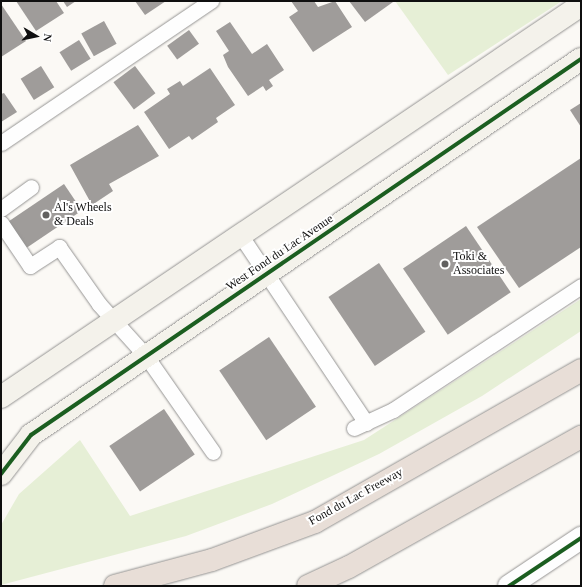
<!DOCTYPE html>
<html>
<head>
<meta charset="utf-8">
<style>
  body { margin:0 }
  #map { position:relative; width:582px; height:587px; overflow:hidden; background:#fbf9f5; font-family:Georgia,serif }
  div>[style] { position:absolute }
  .green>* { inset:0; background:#e6efd6 }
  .building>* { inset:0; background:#9f9c9a; transform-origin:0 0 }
  .roads { filter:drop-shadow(0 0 1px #959493) drop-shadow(0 0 1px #959493) }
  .lane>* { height:15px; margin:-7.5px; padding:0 7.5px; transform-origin:7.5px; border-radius:7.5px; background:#fefefe }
  .street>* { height:22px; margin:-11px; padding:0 11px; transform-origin:11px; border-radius:11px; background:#fefefe }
  .secondary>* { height:22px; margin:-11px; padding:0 11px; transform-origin:11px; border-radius:11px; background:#f4f2eb }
  .highway>* { height:22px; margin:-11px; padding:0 11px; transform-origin:11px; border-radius:11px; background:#e8ded7 }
  .cycleway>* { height:4px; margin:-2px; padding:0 2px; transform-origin:2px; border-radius:2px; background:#1b5e20 }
  .dots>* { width:11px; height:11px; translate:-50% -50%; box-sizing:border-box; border:2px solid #fff; border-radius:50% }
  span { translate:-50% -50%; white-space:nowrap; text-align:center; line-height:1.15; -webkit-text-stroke:4px #fff; paint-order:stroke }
  .poi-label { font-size:12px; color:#0f0f0f }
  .left { translate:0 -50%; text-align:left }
  .street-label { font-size:12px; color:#0f0f0f }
  .frame { position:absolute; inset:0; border:2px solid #0f0f0f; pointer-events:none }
  .north { position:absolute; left:16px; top:16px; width:40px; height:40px; -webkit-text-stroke:3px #fff; paint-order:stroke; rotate:99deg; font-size:11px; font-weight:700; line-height:16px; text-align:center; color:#0f0f0f }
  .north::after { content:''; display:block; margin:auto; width:14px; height:18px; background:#0f0f0f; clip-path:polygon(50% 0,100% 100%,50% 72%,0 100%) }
</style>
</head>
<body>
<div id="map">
  <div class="green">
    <i style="clip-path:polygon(395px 1px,562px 1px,448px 75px)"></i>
    <i style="clip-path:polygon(581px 299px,581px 331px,482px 396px,379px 454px,272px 504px,186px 536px,1px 585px,1px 525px,19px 494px,80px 440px,130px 516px,364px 440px)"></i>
  </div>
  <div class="building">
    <i style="clip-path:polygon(16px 1px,56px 1px,64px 13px,36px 31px)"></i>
    <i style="clip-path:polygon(63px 1px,76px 1px,67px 7px)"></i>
    <i style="clip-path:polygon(135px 1px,166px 1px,145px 15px)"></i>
    <i style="clip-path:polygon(291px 1px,314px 1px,318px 7px,335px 1px,352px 27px,313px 52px,289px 17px,298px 11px)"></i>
    <i style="clip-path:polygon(349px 1px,392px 1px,393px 2px,365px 22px)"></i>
    <i style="clip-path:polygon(1px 4px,26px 41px,1px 57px)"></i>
    <i style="left:104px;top:21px;width:26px;height:26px;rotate:61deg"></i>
    <i style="clip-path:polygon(230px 22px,252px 54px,267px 44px,284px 70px,269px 80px,273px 86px,266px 91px,263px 86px,248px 96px,228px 67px,223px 55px,229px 51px,216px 31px)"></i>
    <i style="left:189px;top:30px;width:17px;height:27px;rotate:54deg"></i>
    <i style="left:79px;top:40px;width:22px;height:23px;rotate:58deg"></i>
    <i style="left:41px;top:66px;width:25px;height:24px;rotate:58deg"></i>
    <i style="left:135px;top:66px;width:34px;height:27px;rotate:53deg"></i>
    <i style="clip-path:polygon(210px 68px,235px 105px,216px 118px,218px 122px,192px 140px,189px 136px,169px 149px,144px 112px,170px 94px,167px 89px,180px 81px,183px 86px)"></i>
    <i style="clip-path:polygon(4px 93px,17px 112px,1px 122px,1px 94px)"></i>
    <i style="clip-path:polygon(581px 103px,581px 127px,570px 110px)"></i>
    <i style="clip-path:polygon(138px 125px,159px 156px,109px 184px,113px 191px,92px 205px,70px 165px)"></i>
    <i style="clip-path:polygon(581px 158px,581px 247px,519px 288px,477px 227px)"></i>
    <i style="left:64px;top:184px;width:32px;height:67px;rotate:56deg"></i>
    <i style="left:466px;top:226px;width:80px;height:76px;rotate:56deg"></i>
    <i style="left:379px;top:263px;width:83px;height:61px;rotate:56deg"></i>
    <i style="left:269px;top:337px;width:84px;height:60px;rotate:56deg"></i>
    <i style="left:164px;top:409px;width:55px;height:66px;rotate:56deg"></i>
  </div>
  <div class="roads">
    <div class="lane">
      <i style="left:1px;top:143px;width:254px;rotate:-34.1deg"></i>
      <i style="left:1px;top:209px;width:37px;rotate:-36deg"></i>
      <i style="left:1px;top:223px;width:52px;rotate:56deg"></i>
      <i style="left:30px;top:266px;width:35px;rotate:-33deg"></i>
      <i style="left:59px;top:247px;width:70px;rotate:54.9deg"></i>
      <i style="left:99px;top:304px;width:70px;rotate:47.9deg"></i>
      <i style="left:146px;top:356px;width:117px;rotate:55.1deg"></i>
      <i style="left:241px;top:236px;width:225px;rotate:56.2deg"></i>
      <i style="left:354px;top:428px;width:43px;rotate:-24.8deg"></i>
      <i style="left:393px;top:410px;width:225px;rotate:-33.4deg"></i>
    </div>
    <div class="street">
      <i style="left:509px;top:586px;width:87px;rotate:-33.7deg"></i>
    </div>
    <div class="secondary">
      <i style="left:1px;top:397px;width:700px;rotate:-34.05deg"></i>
      <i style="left:1px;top:474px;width:49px;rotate:-52.4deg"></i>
      <i style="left:31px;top:435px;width:666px;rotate:-34.36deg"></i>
    </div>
    <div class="highway">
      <i style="left:115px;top:586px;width:100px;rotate:-15deg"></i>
      <i style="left:212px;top:560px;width:110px;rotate:-20.3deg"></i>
      <i style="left:315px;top:522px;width:306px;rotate:-29.7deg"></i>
      <i style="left:308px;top:586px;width:45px;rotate:-24.9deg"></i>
      <i style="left:349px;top:567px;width:266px;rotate:-29.3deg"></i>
    </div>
  </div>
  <div class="cycleway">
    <i style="left:1px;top:474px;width:49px;rotate:-52.4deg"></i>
    <i style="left:31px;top:435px;width:666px;rotate:-34.36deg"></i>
    <i style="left:509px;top:586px;width:87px;rotate:-33.7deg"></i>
  </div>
  <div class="dots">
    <i style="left:46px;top:215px;background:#626160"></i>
    <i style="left:445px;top:264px;background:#626160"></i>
  </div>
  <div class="poi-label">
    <span class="left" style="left:54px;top:215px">Al's Wheels<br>&amp; Deals</span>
    <span class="left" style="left:453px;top:264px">Toki &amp;<br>Associates</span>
  </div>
  <div class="street-label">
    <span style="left:280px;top:253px;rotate:-34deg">West Fond du Lac Avenue</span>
    <span style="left:356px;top:497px;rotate:-29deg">Fond du Lac Freeway</span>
  </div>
  <div class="frame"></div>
  <div class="north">N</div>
</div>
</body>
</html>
